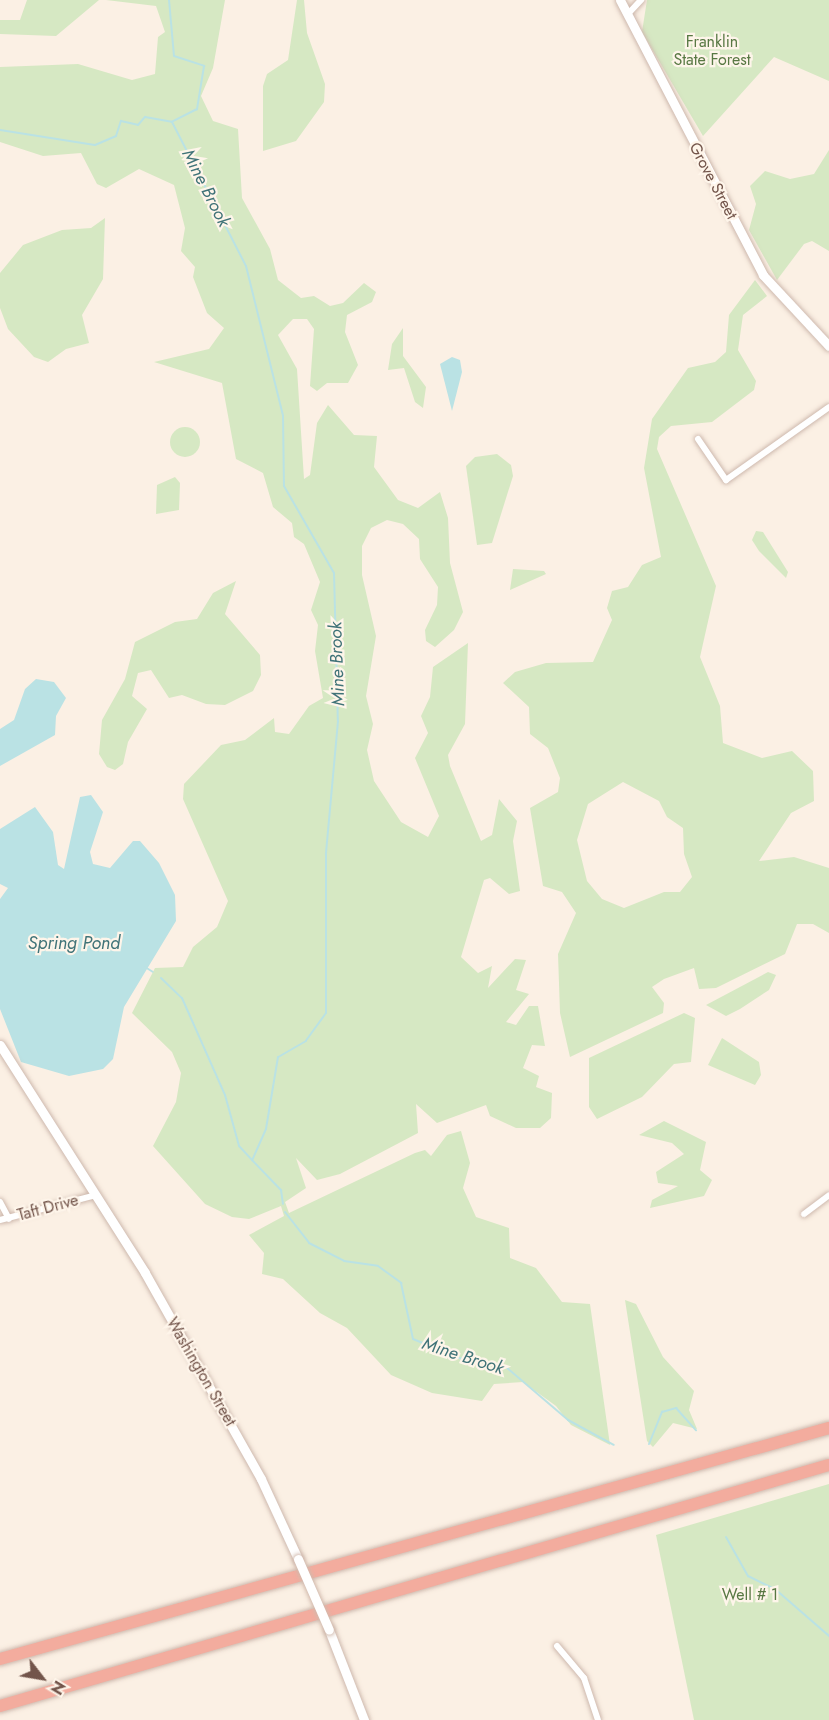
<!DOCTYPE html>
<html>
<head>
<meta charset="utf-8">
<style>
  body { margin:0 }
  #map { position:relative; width:829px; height:1720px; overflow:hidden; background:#fbf0e4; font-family:Jost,sans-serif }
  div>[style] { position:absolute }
  .green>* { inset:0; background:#d6e8c3 }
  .round { border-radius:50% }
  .water>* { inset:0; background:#bae2e4 }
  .stream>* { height:2px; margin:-1px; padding:0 1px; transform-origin:1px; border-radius:1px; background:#bae2e4 }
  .roads { filter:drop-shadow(0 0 2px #ceb9ae) drop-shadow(0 0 2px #ceb9ae) }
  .street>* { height:6px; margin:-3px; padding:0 3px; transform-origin:3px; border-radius:3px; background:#fff }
  .secondary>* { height:9px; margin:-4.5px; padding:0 4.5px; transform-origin:4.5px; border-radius:4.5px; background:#fff }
  .highway>* { height:12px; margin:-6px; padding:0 6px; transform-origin:6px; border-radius:6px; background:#f3ac9e }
  .bridges { filter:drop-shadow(0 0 2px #d1b9ac) drop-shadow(0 0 2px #d1b9ac) }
  .secondary-bridge>* { height:9px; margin:-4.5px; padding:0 4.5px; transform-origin:4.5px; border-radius:4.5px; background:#fff }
  span { translate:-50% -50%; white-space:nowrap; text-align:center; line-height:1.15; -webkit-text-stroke:4.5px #fef5ea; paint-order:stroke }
  .park-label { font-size:16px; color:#587843 }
  .street-label { font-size:16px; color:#73554b }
  .water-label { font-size:18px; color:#407378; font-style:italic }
  .north { position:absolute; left:12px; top:1648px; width:60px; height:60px; -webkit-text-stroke:4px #fef5ea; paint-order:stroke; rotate:121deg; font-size:16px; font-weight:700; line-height:24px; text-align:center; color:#73554b }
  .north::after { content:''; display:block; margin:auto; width:21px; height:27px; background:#73554b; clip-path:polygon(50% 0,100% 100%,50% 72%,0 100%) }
</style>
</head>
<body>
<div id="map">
  <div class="green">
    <i style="clip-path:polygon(27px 0,99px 0,56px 36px,0 34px,0 20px,20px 20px)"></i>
    <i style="clip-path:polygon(106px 0,225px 0,213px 68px,201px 96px,213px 121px,238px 129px,242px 198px,270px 249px,278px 280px,301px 298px,314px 296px,330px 306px,343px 303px,364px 283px,376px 292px,372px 302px,347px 315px,345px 332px,358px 365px,348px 383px,327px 383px,317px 391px,310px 386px,314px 329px,307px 319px,293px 319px,278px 335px,297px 369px,304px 479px,310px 475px,317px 423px,328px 405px,354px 435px,377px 436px,374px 467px,398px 500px,418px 508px,440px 492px,448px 518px,450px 563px,463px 612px,454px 630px,435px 647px,426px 641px,425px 630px,437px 605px,438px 587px,420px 559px,419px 539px,403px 524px,387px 520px,371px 528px,362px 546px,362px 575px,376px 636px,366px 696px,373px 724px,367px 750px,374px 781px,401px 822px,428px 837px,439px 816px,415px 758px,428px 733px,421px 716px,430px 697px,433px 667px,468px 643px,465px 724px,448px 755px,450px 766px,481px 841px,492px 835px,499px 799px,517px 821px,513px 841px,520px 891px,509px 894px,490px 878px,484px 880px,461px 957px,478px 973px,492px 966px,488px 988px,515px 959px,526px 960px,516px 990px,529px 994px,506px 1022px,516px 1025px,529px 1006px,538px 1006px,545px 1046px,532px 1045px,523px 1068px,539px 1076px,536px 1087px,552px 1093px,551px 1118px,540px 1128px,516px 1128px,490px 1116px,486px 1105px,437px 1123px,416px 1104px,418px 1133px,340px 1174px,317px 1180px,296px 1158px,306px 1188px,285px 1202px,289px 1213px,415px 1153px,425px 1150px,431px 1156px,447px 1135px,461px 1131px,470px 1163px,463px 1188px,476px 1217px,509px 1228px,510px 1258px,536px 1268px,562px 1302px,590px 1304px,610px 1445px,571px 1425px,556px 1406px,523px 1382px,494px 1384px,482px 1401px,432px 1393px,391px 1375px,347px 1328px,320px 1313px,283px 1279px,262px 1274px,264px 1253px,249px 1235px,284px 1216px,281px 1206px,249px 1219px,232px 1217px,205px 1204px,153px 1146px,176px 1102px,181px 1073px,172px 1052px,132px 1013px,155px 968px,183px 967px,193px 947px,217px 927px,228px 901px,183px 799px,184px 784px,221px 745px,245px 740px,274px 718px,275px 732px,289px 734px,309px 706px,323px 698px,315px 651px,318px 625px,311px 610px,320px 582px,304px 544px,294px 537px,292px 523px,273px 507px,263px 473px,236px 459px,222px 383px,154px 362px,209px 349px,224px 328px,207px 313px,193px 277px,195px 267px,181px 251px,185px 228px,174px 185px,139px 169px,106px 188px,97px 184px,81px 153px,43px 156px,0 142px,0 67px,78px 64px,132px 80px,155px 74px,158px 37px,165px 32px,156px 6px)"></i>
    <i style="clip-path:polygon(297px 0,304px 0,307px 33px,325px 84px,324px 102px,296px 141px,263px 151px,263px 86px,267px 74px,288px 60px)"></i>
    <i style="clip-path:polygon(647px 0,829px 0,829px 81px,774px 57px,703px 136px,642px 32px)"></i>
    <i style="clip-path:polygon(829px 150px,829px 251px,812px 241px,804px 244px,777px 280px,749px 230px,756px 204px,750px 186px,765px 171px,790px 179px,814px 174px)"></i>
    <i style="clip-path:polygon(105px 218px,103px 279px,82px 315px,89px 343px,66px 349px,48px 362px,34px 357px,8px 329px,0 308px,0 273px,23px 245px,62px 230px,91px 228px)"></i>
    <i style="clip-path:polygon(evenodd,755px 280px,767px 296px,743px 315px,738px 350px,756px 381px,754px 390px,712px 422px,671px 426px,659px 437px,657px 449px,716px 586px,700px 657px,720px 706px,723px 743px,762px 758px,792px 751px,813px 771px,814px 801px,791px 813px,759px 861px,794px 857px,829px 868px,829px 933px,813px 924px,797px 924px,785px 954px,716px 988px,699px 989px,694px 968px,664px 979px,652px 987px,664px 1003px,663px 1013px,570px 1057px,560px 1013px,558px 954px,576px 913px,562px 892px,543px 886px,530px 808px,558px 792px,560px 778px,548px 748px,530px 734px,529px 707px,503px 683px,515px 672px,546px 663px,593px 662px,612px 620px,607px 608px,612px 591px,628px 587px,642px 565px,661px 557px,644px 468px,652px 419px,688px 368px,715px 362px,726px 352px,729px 315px,755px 280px,623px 782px,659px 801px,667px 817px,683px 828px,684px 854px,692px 877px,680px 892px,664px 892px,624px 908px,602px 899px,587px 881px,577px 840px,588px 804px,623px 782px)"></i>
    <i style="clip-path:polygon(403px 328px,403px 356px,426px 387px,423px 408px,415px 402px,404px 368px,388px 370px,392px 344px)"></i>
    <i class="round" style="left:170px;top:427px;width:30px;height:30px"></i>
    <i style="clip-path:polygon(497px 454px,511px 465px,513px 476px,492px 543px,477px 545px,466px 466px,475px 457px)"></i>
    <i style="clip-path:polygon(175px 477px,180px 483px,179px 510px,156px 514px,157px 485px)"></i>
    <i style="clip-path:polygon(756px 531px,763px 532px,788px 572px,786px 578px,759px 551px,752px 540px)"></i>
    <i style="clip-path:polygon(513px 569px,544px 571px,546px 574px,510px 590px)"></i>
    <i style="clip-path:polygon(236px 581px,225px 614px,260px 655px,261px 675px,253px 691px,225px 705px,206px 704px,182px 695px,169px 698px,151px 670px,138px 673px,132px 696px,147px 709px,128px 742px,123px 764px,115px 770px,107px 767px,99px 754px,102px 720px,125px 679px,135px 642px,175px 622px,197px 619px,213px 593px)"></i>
    <i style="clip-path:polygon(768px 972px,776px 975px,769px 990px,740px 1009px,726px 1016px,706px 1005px)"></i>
    <i style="clip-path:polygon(684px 1013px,695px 1018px,691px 1062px,674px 1064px,642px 1097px,597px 1119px,589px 1107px,589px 1058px)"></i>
    <i style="clip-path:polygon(722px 1038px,759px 1062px,761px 1075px,755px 1085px,708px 1065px)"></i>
    <i style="clip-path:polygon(664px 1121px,706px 1142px,700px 1170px,712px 1180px,704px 1196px,650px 1208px,652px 1200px,678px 1186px,658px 1183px,656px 1172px,684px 1154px,672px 1143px,639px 1135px)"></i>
    <i style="clip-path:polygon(625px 1300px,636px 1304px,663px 1357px,694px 1391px,689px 1410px,697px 1429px,673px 1423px,653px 1447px,647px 1441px)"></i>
    <i style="clip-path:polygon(829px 1484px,829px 1720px,694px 1720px,656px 1535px)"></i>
  </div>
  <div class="water">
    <i style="clip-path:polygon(452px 357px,460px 360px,462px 372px,452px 411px,440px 364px)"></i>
    <i style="clip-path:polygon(36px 679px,54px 682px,66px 698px,56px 716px,55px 735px,0 766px,0 729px,14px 720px,25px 689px)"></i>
    <i style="clip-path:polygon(91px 795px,103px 812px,90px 852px,93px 864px,110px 868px,133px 841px,140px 841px,159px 863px,175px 895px,176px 921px,124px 1007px,113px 1059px,103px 1069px,69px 1076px,21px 1062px,0 1009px,0 899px,8px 888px,0 884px,0 829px,35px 807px,53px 832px,58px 865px,64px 869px,80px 797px)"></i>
  </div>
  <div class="stream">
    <i style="left:169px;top:0;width:56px;rotate:84.9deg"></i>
    <i style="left:174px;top:56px;width:32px;rotate:18deg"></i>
    <i style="left:204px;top:66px;width:44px;rotate:99.2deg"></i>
    <i style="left:197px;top:109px;width:28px;rotate:153deg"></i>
    <i style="left:172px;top:122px;width:162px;rotate:62.8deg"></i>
    <i style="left:246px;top:266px;width:154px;rotate:76.1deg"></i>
    <i style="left:283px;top:416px;width:70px;rotate:89.2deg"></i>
    <i style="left:284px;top:486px;width:100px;rotate:60.1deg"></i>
    <i style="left:334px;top:573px;width:148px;rotate:88.5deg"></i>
    <i style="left:338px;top:721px;width:134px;rotate:95.2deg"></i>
    <i style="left:326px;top:854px;width:159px;rotate:90deg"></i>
    <i style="left:326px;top:1013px;width:34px;rotate:126deg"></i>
    <i style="left:306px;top:1041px;width:32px;rotate:150deg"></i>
    <i style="left:278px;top:1057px;width:73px;rotate:99.5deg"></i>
    <i style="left:266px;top:1129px;width:34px;rotate:114deg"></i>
    <i style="left:252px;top:1160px;width:42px;rotate:46deg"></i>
    <i style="left:281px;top:1190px;width:14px;rotate:82deg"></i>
    <i style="left:0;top:130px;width:96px;rotate:9deg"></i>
    <i style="left:95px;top:145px;width:23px;rotate:-23deg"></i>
    <i style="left:116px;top:136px;width:16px;rotate:-72deg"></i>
    <i style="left:121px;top:121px;width:17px;rotate:13deg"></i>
    <i style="left:138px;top:125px;width:11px;rotate:-49deg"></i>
    <i style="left:145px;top:117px;width:27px;rotate:10deg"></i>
    <i style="left:145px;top:967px;width:9px;rotate:32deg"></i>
    <i style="left:161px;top:978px;width:29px;rotate:44deg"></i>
    <i style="left:182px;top:998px;width:106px;rotate:66.1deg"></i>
    <i style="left:225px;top:1095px;width:53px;rotate:74.6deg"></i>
    <i style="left:239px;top:1146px;width:19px;rotate:47deg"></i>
    <i style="left:285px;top:1212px;width:39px;rotate:52deg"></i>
    <i style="left:309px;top:1243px;width:39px;rotate:27deg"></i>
    <i style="left:344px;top:1261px;width:34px;rotate:8deg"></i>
    <i style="left:378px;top:1266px;width:29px;rotate:36deg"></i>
    <i style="left:401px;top:1283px;width:57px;rotate:77.9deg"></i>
    <i style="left:413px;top:1339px;width:50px;rotate:22.4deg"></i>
    <i style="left:459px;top:1358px;width:48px;rotate:10.8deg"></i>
    <i style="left:506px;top:1367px;width:82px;rotate:40.5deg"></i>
    <i style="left:568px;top:1420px;width:52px;rotate:28.5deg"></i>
    <i style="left:649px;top:1444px;width:35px;rotate:-68deg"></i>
    <i style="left:662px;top:1412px;width:15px;rotate:-16deg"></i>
    <i style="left:676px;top:1408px;width:30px;rotate:48deg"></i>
    <i style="left:726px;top:1537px;width:45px;rotate:60.6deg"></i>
    <i style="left:748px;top:1576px;width:30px;rotate:26deg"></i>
    <i style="left:775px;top:1589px;width:72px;rotate:41deg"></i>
  </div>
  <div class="roads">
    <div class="street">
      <i style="left:627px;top:15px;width:21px;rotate:-47deg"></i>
      <i style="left:698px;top:439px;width:50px;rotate:55.7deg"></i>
      <i style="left:726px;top:480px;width:126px;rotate:-35.3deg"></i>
      <i style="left:0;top:1202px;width:19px;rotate:62deg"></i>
      <i style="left:804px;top:1214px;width:31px;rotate:-37deg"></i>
      <i style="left:0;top:1220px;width:99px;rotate:-14.6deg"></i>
      <i style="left:557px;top:1646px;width:42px;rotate:49.8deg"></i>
      <i style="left:584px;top:1678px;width:44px;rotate:71.6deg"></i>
    </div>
    <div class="secondary">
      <i style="left:620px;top:0;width:310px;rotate:62.5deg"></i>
      <i style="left:763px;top:275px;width:97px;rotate:47.1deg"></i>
      <i style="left:0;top:1045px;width:270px;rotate:57.5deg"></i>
      <i style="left:145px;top:1273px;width:236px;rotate:60.6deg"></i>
      <i style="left:261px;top:1479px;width:88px;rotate:65.2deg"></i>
      <i style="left:329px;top:1630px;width:97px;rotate:68.7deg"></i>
    </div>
    <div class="highway">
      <i style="left:0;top:1659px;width:861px;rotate:-15.57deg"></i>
      <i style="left:0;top:1706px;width:863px;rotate:-16.21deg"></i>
    </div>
  </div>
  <div class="bridges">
    <div class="secondary-bridge">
      <i style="left:298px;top:1559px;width:77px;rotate:66.4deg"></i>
    </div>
  </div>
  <div class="park-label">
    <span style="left:712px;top:51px">Franklin<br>State Forest</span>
    <span style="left:750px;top:1595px">Well # 1</span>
  </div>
  <div class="street-label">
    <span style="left:713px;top:181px;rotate:62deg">Grove Street</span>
    <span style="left:48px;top:1208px;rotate:-15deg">Taft Drive</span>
    <span style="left:201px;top:1372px;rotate:60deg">Washington Street</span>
  </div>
  <div class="water-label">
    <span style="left:206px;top:188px;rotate:63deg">Mine Brook</span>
    <span style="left:337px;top:664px;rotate:-92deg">Mine Brook</span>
    <span style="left:74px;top:943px">Spring Pond</span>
    <span style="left:463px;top:1356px;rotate:18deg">Mine Brook</span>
  </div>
  <div class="north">N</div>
</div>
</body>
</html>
